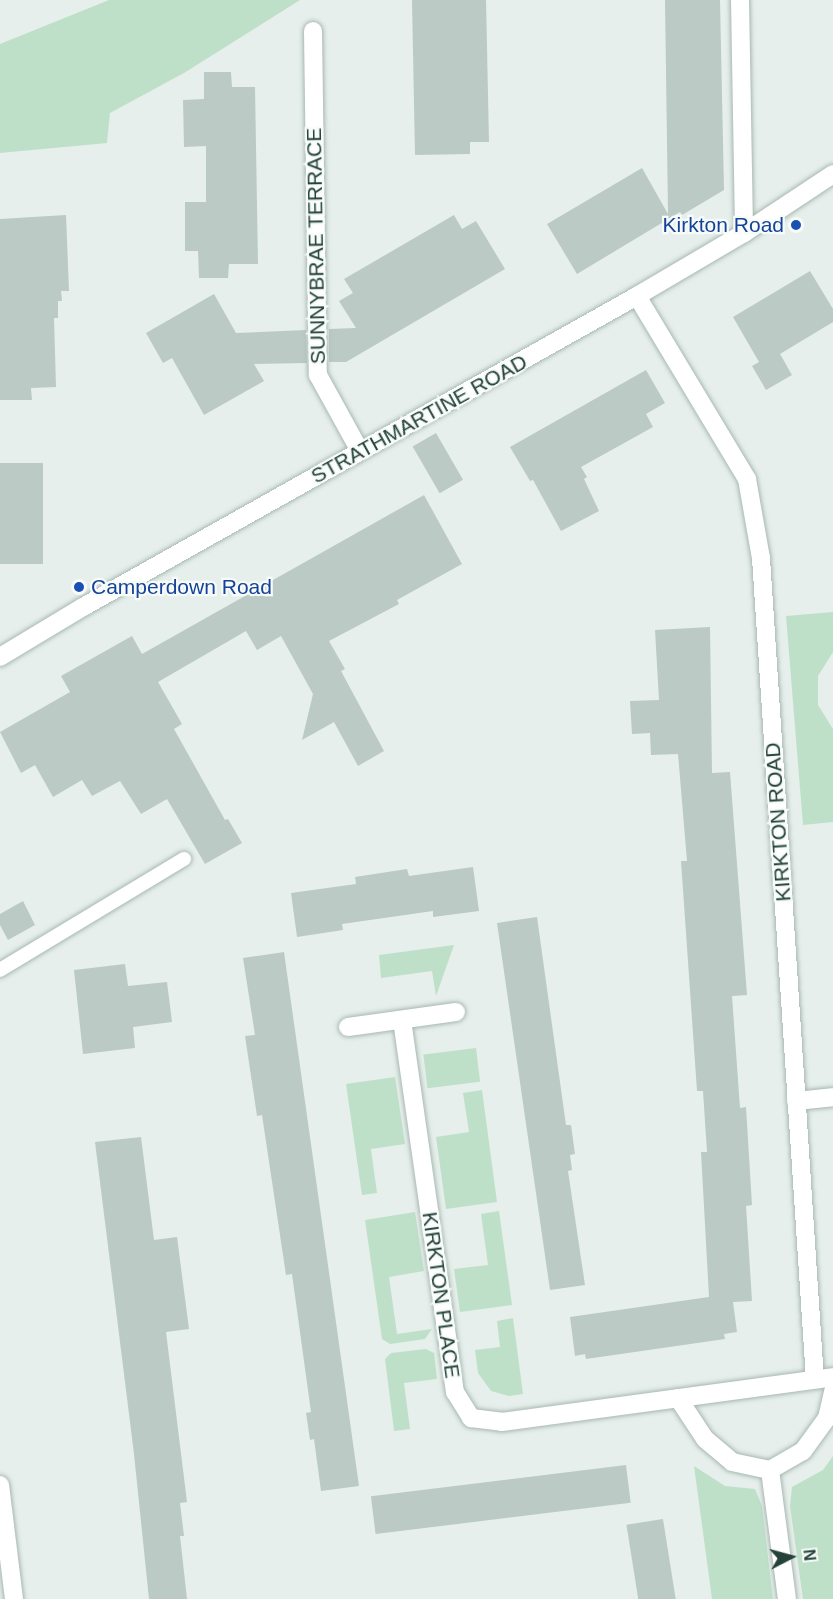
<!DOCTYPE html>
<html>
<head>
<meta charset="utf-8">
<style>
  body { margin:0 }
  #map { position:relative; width:833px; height:1599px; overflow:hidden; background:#e6efeb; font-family:Helvetica,sans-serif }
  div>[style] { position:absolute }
  .green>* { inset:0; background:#bfe0c8; transform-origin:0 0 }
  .building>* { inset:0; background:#bbcac4; transform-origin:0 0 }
  .roads { filter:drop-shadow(0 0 2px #a8b8b2) drop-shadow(0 0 2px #a8b8b2) }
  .service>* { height:14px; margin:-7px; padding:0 7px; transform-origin:7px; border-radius:7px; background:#fff }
  .minor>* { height:18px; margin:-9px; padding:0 9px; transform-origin:9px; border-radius:9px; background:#fff }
  .tertiary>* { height:18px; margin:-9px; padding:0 9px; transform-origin:9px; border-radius:9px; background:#fff }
  .dots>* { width:16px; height:16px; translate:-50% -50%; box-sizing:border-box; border:3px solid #f7fbf9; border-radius:50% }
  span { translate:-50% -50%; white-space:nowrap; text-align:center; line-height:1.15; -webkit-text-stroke:4.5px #f7fbf9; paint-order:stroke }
  .transit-label { font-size:21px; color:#164399 }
  .right { translate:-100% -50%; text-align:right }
  .left { translate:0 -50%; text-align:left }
  .street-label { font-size:21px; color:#24423a }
  .north { position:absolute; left:761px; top:1527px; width:60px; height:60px; -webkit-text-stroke:4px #f7fbf9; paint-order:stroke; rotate:84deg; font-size:16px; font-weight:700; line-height:24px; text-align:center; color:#24423a }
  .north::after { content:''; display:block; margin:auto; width:21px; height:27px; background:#24423a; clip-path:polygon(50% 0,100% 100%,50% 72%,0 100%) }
</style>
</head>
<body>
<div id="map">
  <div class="green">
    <i style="clip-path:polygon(109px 0,300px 0,184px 73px,110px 113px,107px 143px,0 153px,0 44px)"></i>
    <i style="clip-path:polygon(833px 612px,833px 652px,818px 676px,818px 705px,833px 729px,833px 822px,803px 825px,786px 616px)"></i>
    <i style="clip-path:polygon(454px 945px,436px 996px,432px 971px,381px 978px,379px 955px)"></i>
    <i style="left:476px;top:1048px;width:34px;height:53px;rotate:83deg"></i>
    <i style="clip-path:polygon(395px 1077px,405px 1144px,371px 1149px,377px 1193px,362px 1195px,346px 1084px)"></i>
    <i style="clip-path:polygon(482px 1090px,497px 1202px,446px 1209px,436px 1137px,469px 1132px,463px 1093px)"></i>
    <i style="clip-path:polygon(499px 1211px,512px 1305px,460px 1312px,454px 1269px,488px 1265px,481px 1214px)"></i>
    <i style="clip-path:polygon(415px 1212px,424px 1271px,389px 1277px,397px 1334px,432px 1329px,425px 1339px,390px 1344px,382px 1339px,365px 1220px)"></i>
    <i style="clip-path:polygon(513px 1318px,523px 1394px,509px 1396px,491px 1391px,478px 1373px,475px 1350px,500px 1347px,497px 1321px)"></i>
    <i style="clip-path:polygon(426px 1349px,434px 1353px,437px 1379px,404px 1383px,410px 1429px,394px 1431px,385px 1359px,391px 1353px)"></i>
    <i style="clip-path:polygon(833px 1456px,833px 1599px,803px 1599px,790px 1506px,792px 1487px,823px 1470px)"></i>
    <i style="clip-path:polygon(694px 1466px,725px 1486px,755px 1489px,762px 1506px,773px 1599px,712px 1599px)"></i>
  </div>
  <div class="building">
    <i style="clip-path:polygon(412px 0,486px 0,489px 142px,470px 142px,470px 154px,415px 155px)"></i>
    <i style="clip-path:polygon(665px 0,720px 0,724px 190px,682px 215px,680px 212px,577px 274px,547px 224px,642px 168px,668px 214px)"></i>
    <i style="clip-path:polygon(204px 72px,231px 72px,232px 87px,255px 87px,258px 264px,229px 264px,228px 278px,199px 278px,198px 251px,185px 251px,185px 202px,206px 202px,206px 146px,184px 147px,183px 100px,204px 99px)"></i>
    <i style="clip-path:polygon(66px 215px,69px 291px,61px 291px,62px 301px,58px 301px,58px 318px,54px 318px,56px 387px,31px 388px,32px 400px,0 400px,0 219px)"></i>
    <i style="clip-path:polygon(454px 215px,462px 229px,476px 221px,505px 269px,346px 362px,329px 362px,329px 329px,356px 328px,339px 301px,353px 293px,344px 279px)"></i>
    <i style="clip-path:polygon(810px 271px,833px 309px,833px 322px,780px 354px,792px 375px,766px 390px,752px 366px,759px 362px,733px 317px)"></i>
    <i style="clip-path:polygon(214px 294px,236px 333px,306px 330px,307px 363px,254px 364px,264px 381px,204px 415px,172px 358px,163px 363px,146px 333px)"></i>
    <i style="clip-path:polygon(646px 370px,665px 403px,646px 414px,653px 427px,581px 467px,587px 477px,584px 479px,599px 511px,561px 531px,533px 480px,530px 481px,510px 447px)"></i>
    <i style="left:436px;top:433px;width:54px;height:27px;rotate:60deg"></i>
    <i style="left:0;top:463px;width:43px;height:101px"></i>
    <i style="clip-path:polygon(424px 495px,462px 564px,397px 600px,399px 604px,329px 641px,345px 669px,341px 671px,384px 751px,358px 766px,334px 722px,302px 740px,313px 694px,281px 636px,257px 650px,246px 631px,158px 682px,182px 724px,174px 729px,225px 820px,228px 819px,242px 843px,205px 864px,167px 799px,141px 814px,120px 781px,92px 796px,82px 780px,53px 797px,35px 765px,21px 773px,0 732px,70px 692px,61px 676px,132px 636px,142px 654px)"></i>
    <i style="clip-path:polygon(710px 627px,712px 773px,730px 772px,747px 995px,732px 996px,740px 1108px,746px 1107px,752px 1205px,746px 1206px,752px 1301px,733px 1302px,737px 1332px,724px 1334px,725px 1339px,586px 1359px,585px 1354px,575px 1356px,570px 1317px,709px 1297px,701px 1152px,707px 1152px,703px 1091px,697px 1091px,681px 861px,687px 861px,678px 754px,651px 755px,650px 733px,632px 734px,630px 701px,659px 700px,655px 630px)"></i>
    <i style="clip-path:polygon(473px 867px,479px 911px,433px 917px,433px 911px,342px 924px,343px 930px,297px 937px,291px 893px,356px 884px,355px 877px,407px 869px,409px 876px)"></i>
    <i style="clip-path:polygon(23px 901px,35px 925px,8px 940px,0 925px,0 914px)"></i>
    <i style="clip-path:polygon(537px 917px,566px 1125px,571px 1125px,575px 1154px,570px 1155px,572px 1170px,568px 1171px,585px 1285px,550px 1290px,497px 923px)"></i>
    <i style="clip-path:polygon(284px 952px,359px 1486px,321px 1491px,314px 1439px,310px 1440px,306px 1413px,311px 1412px,292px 1274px,286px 1275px,262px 1115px,257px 1116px,245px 1036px,255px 1035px,243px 958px)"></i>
    <i style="clip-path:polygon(125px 964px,128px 986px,167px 982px,172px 1022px,133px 1027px,135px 1048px,83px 1054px,74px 970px)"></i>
    <i style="clip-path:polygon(141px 1137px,154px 1240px,177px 1237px,189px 1329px,166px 1332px,187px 1502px,180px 1503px,184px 1536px,180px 1536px,187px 1599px,149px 1599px,134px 1454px,95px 1142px)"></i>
    <i style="left:626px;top:1465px;width:38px;height:257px;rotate:83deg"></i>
    <i style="left:663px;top:1519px;width:81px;height:37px;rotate:81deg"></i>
  </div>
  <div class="roads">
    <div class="service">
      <i style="left:0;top:970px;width:215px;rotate:-31.1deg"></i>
    </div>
    <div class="minor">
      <i style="left:740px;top:0;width:233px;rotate:89deg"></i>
      <i style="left:313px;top:31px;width:344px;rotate:89.2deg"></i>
      <i style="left:318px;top:375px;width:87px;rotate:61.1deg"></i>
      <i style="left:637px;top:296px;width:214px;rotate:59deg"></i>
      <i style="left:747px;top:479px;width:80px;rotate:80deg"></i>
      <i style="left:761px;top:558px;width:823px;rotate:86.24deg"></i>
      <i style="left:402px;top:1020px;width:376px;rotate:81.9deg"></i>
      <i style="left:455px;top:1392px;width:31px;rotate:58deg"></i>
      <i style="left:471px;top:1418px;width:31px;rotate:7deg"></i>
      <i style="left:502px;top:1422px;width:334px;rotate:-7.7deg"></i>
      <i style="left:348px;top:1027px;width:109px;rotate:-7.9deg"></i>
      <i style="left:796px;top:1101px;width:37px;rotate:-6deg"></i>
      <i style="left:678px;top:1398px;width:49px;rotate:56.6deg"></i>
      <i style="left:705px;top:1439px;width:35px;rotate:40deg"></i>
      <i style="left:732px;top:1462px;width:39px;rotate:12deg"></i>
      <i style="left:770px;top:1470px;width:38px;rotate:-30deg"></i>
      <i style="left:803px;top:1451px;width:41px;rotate:-54deg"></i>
      <i style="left:827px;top:1418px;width:28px;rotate:-77deg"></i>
      <i style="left:770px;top:1470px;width:130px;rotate:82.5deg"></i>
    </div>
    <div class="tertiary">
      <i style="left:0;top:657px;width:97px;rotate:-31.1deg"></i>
      <i style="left:83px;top:607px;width:635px;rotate:-29.31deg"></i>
      <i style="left:637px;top:296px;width:124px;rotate:-30.5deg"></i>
      <i style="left:744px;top:233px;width:107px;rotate:-33.5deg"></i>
      <i style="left:0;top:1485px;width:115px;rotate:83deg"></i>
    </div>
  </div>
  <div class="dots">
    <i style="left:796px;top:225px;background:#1a4fb4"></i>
    <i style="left:79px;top:587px;background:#1a4fb4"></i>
  </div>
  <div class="transit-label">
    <span class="right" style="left:784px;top:225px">Kirkton Road</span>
    <span class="left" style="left:91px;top:587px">Camperdown Road</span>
  </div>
  <div class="street-label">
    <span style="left:316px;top:246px;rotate:-91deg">SUNNYBRAE TERRACE</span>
    <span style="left:419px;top:419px;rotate:-29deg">STRATHMARTINE ROAD</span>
    <span style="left:778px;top:822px;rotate:-94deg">KIRKTON ROAD</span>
    <span style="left:441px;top:1295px;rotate:82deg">KIRKTON PLACE</span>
  </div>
  <div class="north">N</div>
</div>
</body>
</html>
